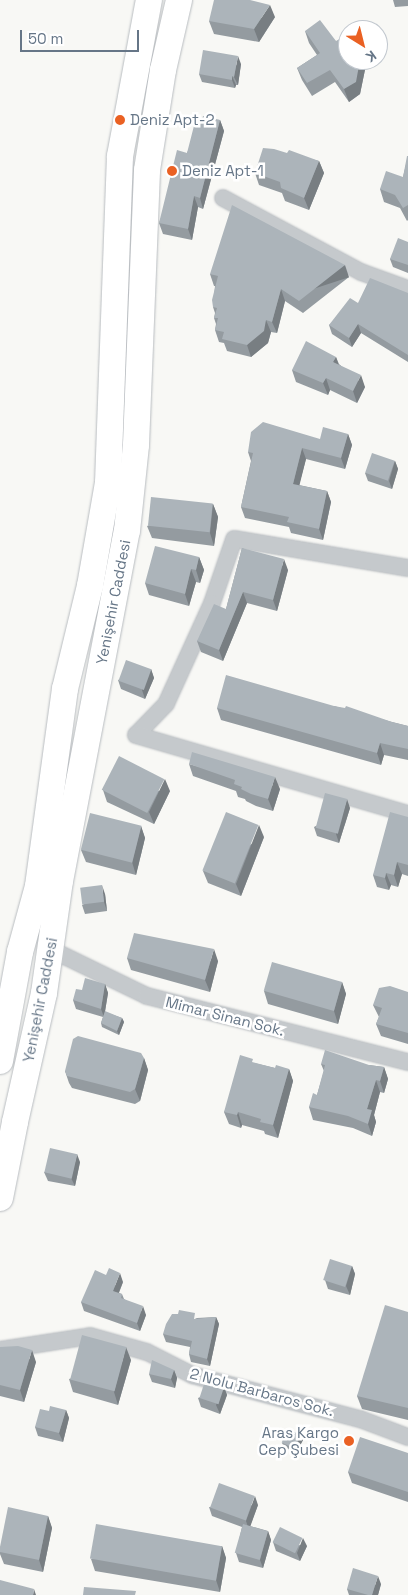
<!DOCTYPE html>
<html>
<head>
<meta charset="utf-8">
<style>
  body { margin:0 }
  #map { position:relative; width:408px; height:1595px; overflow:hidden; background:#f8f8f5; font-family:"Space Grotesk",sans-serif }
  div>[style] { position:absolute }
  .roads { filter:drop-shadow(0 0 1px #b8bcc0) drop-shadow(0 0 1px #b8bcc0) }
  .street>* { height:16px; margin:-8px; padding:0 8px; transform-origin:8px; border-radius:8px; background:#c5c9cc }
  .primary>* { height:26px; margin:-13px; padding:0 13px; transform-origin:13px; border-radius:13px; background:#fff }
  .wall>* { inset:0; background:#949ba0 }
  .shaded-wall>* { inset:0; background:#787e82; transform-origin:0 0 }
  .building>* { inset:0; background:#acb4ba; transform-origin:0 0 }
  .dots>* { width:14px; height:14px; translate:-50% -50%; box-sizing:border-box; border:2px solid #fff; border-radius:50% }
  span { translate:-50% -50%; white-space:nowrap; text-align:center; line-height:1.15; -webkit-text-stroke:5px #fff; paint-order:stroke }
  .poi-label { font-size:15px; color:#667687 }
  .left { translate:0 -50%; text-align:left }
  .right { translate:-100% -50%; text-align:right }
  .street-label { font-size:15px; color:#667687 }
  .north { position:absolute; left:338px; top:20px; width:50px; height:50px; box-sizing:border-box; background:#fff; border:1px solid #c2c8cf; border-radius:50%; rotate:144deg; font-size:14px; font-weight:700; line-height:20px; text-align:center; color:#667687 }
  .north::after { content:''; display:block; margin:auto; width:18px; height:22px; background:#ea6123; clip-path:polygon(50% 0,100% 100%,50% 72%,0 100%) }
  .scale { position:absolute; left:20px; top:30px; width:119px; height:22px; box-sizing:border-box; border:2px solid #667687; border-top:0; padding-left:6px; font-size:15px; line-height:18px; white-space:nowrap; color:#667687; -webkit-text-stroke:4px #fff; paint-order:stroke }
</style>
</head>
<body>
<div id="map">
  <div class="roads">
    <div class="street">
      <i style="left:223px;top:198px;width:157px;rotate:28.2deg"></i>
      <i style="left:361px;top:272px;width:50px;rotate:19.9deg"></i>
      <i style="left:408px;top:568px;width:176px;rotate:-170.5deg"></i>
      <i style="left:234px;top:539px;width:68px;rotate:109deg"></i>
      <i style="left:212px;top:603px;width:111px;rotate:114.5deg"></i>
      <i style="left:166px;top:704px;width:43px;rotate:134.1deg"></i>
      <i style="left:136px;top:735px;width:283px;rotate:16.2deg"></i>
      <i style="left:50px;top:949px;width:108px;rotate:25.9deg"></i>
      <i style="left:147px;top:996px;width:269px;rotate:14.2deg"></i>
      <i style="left:0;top:1350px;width:91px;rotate:-8.8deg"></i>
      <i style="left:90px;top:1336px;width:59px;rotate:15.7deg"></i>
      <i style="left:147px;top:1352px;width:51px;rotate:27.1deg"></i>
      <i style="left:192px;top:1375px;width:174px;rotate:14.7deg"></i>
      <i style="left:360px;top:1419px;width:51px;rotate:20.6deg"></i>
    </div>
    <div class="primary">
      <i style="left:0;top:1061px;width:111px;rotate:-79.6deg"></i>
      <i style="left:20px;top:952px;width:68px;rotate:-74.7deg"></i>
      <i style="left:38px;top:886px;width:199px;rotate:-82.2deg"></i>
      <i style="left:65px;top:689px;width:106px;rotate:-76.4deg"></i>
      <i style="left:90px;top:586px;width:105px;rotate:-80.1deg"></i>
      <i style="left:108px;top:483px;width:327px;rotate:-87.9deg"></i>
      <i style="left:120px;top:156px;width:159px;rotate:-79.5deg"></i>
      <i style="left:0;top:1198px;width:77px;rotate:-78.8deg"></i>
      <i style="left:15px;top:1122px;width:132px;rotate:-77.3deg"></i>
      <i style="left:44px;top:993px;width:113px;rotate:-81.9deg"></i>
      <i style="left:60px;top:881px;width:356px;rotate:-79.2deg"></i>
      <i style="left:127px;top:531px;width:86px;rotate:-84deg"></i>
      <i style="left:136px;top:445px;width:275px;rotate:-87.7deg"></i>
      <i style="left:147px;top:170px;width:101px;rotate:-80.9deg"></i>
      <i style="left:163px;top:70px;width:72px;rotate:-77.1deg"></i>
    </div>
  </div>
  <div class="wall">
    <i style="clip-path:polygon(393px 0,408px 0,408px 6px,395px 7px)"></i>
    <i style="clip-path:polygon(275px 17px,259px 42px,214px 34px,209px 21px)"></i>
    <i style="clip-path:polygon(305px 31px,336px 41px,348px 60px,367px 60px,360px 94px,349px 102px,335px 82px,312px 96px,302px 80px,297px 68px,317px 55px,309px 43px)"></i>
    <i style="clip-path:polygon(241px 64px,238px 85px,236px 85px,235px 88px,202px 82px,199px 74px)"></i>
    <i style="clip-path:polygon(202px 119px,220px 120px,224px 131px,203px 209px,198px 207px,192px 240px,163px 234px,159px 223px,187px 153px)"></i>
    <i style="clip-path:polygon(287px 153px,319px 161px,324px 173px,309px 210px,285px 201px,282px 193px,259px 185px,255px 173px)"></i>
    <i style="clip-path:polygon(408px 156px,408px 220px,407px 221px,400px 208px,384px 202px,380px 189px,403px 177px)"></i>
    <i style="clip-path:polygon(408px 242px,408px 273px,393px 267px,390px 259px)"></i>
    <i style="clip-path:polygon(210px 274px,349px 277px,303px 313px,285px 301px,277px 333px,271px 332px,268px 343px,251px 357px,227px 351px,224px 343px,219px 342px,215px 330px,216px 324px,214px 318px,215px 313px,213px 307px,215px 286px,214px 286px)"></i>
    <i style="clip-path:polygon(408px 293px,408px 362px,361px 333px,352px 347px,332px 334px,329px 325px,358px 303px)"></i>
    <i style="clip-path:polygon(336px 357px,339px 364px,365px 387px,357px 403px,330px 390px,328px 395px,296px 382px,292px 370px)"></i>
    <i style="clip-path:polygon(348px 434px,352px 445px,345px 469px,306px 459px,299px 485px,327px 491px,331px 502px,323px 540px,291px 533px,289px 527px,245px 518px,241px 507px,251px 461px,248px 452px)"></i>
    <i style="clip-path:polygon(395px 461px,398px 469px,392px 489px,368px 481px,365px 473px)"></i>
    <i style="clip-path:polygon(213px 504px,218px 517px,214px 546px,152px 538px,147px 526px)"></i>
    <i style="clip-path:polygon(242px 548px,288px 570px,277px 611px,247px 603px,223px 661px,201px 652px,197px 641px,226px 609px)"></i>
    <i style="clip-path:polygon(199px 557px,204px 570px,200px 583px,196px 582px,189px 606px,149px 595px,145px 583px)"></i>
    <i style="clip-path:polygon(151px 669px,154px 678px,145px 699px,121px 689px,118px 680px)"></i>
    <i style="clip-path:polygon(334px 706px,392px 722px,408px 726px,408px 760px,384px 755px,381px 765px,221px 720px,217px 708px)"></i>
    <i style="clip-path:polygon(189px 764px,280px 789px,273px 811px,256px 806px,246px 801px,245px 799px,238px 797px,236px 791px,193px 776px)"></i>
    <i style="clip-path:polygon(103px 790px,170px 791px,154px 824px,107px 802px)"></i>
    <i style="clip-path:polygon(350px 808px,339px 843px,317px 836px,314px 827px)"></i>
    <i style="clip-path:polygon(408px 817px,408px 876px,402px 874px,398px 887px,391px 885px,389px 890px,377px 887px,373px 875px)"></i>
    <i style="clip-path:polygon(141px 826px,145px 838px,136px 875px,86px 862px,81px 850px)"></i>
    <i style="clip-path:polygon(264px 837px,241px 896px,208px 883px,203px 871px)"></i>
    <i style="clip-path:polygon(105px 894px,107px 911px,85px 914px,82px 905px)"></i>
    <i style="clip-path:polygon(127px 958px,218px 961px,210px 992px,131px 970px)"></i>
    <i style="clip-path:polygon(342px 982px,346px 994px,338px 1024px,268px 1004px,264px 991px)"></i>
    <i style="clip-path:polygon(105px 984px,108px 993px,105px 1012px,122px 1018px,124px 1022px,119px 1035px,102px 1027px,101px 1023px,103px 1017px,76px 1009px,73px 1000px,82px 990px)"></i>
    <i style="clip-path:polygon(408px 992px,408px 1044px,381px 1036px,376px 1024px,379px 1017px,373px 1005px)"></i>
    <i style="clip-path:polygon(144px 1058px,148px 1070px,140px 1101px,135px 1104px,72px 1088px,69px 1083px,65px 1071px)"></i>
    <i style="clip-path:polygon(254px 1063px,275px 1068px,289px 1069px,293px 1081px,278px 1138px,265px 1134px,264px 1131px,242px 1125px,241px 1128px,229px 1124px,224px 1112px)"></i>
    <i style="clip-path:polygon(321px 1064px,369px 1065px,384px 1067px,388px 1079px,384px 1093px,380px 1092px,374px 1115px,376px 1122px,372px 1136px,353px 1128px,313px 1120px,309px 1107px,317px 1095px,324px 1071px)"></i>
    <i style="clip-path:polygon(80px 1162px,75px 1186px,48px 1181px,44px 1172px)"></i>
    <i style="clip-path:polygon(352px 1266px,355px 1274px,350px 1295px,328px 1289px,325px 1280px)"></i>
    <i style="clip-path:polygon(123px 1282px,119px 1293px,122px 1294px,124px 1299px,146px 1315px,140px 1331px,84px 1311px,81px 1302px)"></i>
    <i style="clip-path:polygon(408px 1312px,408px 1420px,362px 1409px,357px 1396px)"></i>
    <i style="clip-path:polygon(216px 1317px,219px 1324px,210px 1366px,191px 1362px,189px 1354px,190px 1347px,166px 1342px,163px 1334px,197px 1318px)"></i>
    <i style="clip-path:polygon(0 1347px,36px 1362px,24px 1402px,0 1396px)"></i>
    <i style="clip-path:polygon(131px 1360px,118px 1405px,73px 1392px,69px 1379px)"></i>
    <i style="clip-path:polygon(174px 1370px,177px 1378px,175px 1388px,152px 1382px,149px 1374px)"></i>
    <i style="clip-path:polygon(224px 1387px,227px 1395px,220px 1414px,201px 1407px,198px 1398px)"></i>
    <i style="clip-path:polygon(66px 1410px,69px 1418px,63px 1442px,38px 1436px,35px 1427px,49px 1411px)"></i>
    <i style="clip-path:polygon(301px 1435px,303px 1440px,296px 1453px,284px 1447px,282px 1443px)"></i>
    <i style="clip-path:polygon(408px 1453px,408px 1502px,352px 1483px,348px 1472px)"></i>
    <i style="clip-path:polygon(258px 1505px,250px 1526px,268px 1531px,271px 1540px,263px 1568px,239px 1562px,236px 1553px,242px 1527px,212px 1516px,209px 1507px)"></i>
    <i style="clip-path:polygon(48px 1516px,52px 1528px,43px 1572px,4px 1564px,0 1554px,0 1547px)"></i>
    <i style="clip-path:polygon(273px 1542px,307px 1546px,300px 1561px,276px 1551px)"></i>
    <i style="clip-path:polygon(222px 1546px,226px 1558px,220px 1592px,95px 1571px,91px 1559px)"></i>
    <i style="clip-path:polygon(381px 1584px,378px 1595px,349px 1595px,347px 1589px)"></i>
  </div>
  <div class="shaded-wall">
    <i style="clip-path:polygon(270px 5px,275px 17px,259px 42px,254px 29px)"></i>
    <i style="clip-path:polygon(238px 56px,241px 64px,238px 85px,234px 77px)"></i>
    <i style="clip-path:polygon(360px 60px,367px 60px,360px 94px,349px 102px,344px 89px)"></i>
    <i style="clip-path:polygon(232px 76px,236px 85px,235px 88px,232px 80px)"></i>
    <i style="clip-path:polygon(220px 120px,224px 131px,203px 209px,200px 198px)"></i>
    <i style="clip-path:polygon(319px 161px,324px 173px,309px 210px,304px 198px)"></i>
    <i style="clip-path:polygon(194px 196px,198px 207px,192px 240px,188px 229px)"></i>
    <i style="left:345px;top:265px;width:13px;height:58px;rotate:72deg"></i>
    <i style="clip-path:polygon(281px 289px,285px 301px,277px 333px,272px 322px)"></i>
    <i style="clip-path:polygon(266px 320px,271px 332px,268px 343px,251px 357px,247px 345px)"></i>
    <i style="clip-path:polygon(358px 324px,361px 333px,352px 347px,349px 338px)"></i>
    <i style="clip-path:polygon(336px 357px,340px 369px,333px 362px)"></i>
    <i style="clip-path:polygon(361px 375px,365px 387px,357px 403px,353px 391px)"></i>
    <i style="clip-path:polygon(326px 378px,330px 390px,328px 395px,323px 383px)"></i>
    <i style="clip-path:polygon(348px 434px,352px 445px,345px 469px,341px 458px)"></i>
    <i style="clip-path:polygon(302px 448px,306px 459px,297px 495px,293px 484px)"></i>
    <i style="clip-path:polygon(395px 461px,398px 469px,392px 489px,389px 481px)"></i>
    <i style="clip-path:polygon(327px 491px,331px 502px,323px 540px,319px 529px)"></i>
    <i style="clip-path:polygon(213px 504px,218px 517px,214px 546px,210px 533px)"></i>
    <i style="clip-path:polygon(199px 557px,204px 570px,200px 583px,196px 570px)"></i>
    <i style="clip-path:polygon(284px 559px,288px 570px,277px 611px,273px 600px)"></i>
    <i style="clip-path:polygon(191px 569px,196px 582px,189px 606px,185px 594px)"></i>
    <i style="clip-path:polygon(243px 592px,247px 603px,223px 661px,219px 650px)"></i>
    <i style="clip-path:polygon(151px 669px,154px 678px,145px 699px,142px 690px)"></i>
    <i style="clip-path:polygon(380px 743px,384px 755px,381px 765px,377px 753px)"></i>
    <i style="clip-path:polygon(275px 777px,280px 789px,273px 811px,268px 799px)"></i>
    <i style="clip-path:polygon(165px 779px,170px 791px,154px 824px,149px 812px)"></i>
    <i style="clip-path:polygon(347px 799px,350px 808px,339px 843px,336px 834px)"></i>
    <i style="clip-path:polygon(259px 825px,264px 837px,241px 896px,236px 884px)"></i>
    <i style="clip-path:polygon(141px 826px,145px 838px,136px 875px,132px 862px)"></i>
    <i style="clip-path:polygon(397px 862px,402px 874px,398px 887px,394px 875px)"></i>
    <i style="clip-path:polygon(386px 873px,391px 885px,389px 890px,385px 878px)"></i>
    <i style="clip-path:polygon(102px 885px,105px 894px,107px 911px,104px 902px)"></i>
    <i style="clip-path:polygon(214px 949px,218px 961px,210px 992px,205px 980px)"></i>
    <i style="clip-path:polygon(342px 982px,346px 994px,338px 1024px,334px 1011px)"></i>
    <i style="clip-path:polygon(105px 984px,108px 993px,104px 1017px,101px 1009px)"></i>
    <i style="clip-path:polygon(122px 1018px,124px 1022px,119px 1035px,117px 1031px)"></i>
    <i style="clip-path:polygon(144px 1058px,148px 1070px,140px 1101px,135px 1089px)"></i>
    <i style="clip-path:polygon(384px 1067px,388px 1079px,384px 1093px,380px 1081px)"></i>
    <i style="clip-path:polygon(289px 1069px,293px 1081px,278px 1138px,273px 1125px)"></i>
    <i style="clip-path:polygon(376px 1080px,380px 1092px,374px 1115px,376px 1122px,372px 1136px,368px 1124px,367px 1109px)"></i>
    <i style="clip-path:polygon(238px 1112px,242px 1125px,241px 1128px,237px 1115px)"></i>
    <i style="clip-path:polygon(77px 1154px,80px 1162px,75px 1186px,71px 1178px)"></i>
    <i style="clip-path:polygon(352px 1266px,355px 1274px,350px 1295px,346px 1286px)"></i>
    <i style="clip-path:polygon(120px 1273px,123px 1282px,116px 1299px,113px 1291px)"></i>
    <i style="clip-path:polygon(143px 1306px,146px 1315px,140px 1331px,137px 1323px)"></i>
    <i style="clip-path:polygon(216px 1317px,219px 1324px,210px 1366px,207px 1359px)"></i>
    <i style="clip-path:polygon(126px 1347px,131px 1360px,118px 1405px,114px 1392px)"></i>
    <i style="clip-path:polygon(32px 1350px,36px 1362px,24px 1402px,20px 1390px)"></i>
    <i style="clip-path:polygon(174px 1370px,177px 1378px,175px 1388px,171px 1379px)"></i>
    <i style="clip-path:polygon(224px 1387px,227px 1395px,220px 1414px,216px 1405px)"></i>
    <i style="clip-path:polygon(66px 1410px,69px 1418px,63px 1442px,59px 1433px)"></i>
    <i style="clip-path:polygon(301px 1435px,303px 1440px,296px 1453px,295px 1449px)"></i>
    <i style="clip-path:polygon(255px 1496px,258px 1505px,249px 1530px,246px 1521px)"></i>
    <i style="clip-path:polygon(48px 1516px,52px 1528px,43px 1572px,39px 1560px)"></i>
    <i style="clip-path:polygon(268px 1531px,271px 1540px,263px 1568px,260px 1560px)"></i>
    <i style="clip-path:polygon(303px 1538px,307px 1546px,300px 1561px,297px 1553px)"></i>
    <i style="clip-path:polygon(222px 1546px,226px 1558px,220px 1592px,216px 1580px)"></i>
    <i style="clip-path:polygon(378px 1576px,381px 1584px,378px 1595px,372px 1595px)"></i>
    <i style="clip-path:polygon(34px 1589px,36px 1595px,33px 1595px)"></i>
  </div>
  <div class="building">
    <i style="clip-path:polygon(214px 0,250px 0,270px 5px,254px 29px,209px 21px)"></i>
    <i style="clip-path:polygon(320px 20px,336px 41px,348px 34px,348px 60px,360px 60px,356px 82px,344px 89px,330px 70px,307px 83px,297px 68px,320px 53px,305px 31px)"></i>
    <i style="clip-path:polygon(203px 50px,238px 56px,234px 77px,232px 76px,232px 80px,199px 74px)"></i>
    <i style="clip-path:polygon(203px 116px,220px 120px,200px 198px,194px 196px,188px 229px,159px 223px,177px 150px,187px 153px,196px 118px,202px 119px)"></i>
    <i style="clip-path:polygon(263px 148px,274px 149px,287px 153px,289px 150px,319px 161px,304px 198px,281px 188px,280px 182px,255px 173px)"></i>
    <i style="clip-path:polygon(407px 156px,408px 156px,408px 205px,403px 208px,395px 195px,380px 189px,386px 171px,403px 177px)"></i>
    <i style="clip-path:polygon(232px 205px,345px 265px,299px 301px,281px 289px,272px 322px,266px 320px,264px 331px,247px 345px,222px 339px,224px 332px,215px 330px,218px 318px,214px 318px,217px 308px,213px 307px,212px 300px,218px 276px,210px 274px)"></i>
    <i style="clip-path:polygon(398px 238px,408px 242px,408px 265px,390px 259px)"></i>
    <i style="clip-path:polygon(370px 278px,408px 293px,408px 355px,358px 324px,349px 338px,329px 325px,350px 298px,358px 303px)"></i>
    <i style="clip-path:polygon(306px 341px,336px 357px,333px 362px,361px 375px,353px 391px,326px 378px,323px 383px,292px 370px)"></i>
    <i style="clip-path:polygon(263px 422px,320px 439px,323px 427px,348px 434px,341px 458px,302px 448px,293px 484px,327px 491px,319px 529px,287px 522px,289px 517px,241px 507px,253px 453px,248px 452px,251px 432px)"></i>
    <i style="left:372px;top:453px;width:24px;height:21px;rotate:19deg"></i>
    <i style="left:151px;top:497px;width:62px;height:29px;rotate:6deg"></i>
    <i style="clip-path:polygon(155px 546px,199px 557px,196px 570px,191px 569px,185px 594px,145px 583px)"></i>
    <i style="clip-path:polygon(242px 548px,284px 559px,273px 600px,243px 592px,219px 650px,197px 641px,214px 604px,226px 609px)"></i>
    <i style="left:126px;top:660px;width:27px;height:22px;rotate:20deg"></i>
    <i style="clip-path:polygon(226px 675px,334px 706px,345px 708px,346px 706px,392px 722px,408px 726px,408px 749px,380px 743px,377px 753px,217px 708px)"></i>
    <i style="clip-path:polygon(192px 752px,275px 777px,268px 799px,251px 794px,241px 789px,242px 787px,234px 784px,235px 780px,189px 764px)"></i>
    <i style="left:119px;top:756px;width:51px;height:38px;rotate:27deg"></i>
    <i style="left:325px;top:793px;width:23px;height:36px;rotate:15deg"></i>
    <i style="left:226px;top:812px;width:35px;height:63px;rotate:22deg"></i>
    <i style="clip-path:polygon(390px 812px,408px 817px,408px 865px,397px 862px,394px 875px,386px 873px,385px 878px,373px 875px)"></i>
    <i style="left:90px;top:813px;width:53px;height:38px;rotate:14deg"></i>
    <i style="left:102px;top:885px;width:17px;height:22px;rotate:83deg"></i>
    <i style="clip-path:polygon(134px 933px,214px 949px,205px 980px,127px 958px)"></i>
    <i style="left:272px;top:962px;width:73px;height:30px;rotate:16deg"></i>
    <i style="clip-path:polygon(85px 978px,105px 984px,101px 1009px,73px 1000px,76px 989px,82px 990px)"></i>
    <i style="clip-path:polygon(390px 986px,408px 992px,408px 1033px,376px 1024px,382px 1008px,373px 1005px,379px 988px)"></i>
    <i style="clip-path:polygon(105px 1011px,122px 1018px,117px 1031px,101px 1023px)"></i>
    <i style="clip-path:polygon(78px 1036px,141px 1053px,144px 1058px,135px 1089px,130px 1092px,67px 1076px,65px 1071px,73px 1039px)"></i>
    <i style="clip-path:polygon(325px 1050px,369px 1065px,384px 1067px,380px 1081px,376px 1080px,367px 1109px,372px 1110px,368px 1124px,348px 1116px,309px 1107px,313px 1093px,317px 1095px,325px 1065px,321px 1064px)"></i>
    <i style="clip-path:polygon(240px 1055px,253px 1059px,252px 1062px,275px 1068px,276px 1065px,289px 1069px,273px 1125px,260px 1122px,261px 1119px,238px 1112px,237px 1115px,224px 1112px)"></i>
    <i style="left:50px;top:1148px;width:28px;height:25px;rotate:13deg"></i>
    <i style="left:330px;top:1259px;width:23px;height:22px;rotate:18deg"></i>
    <i style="clip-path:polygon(109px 1268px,120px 1273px,113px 1291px,122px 1294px,121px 1298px,143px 1306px,137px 1323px,81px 1302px,95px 1270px,106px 1275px)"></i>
    <i style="clip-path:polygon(385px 1305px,408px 1312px,408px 1408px,357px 1396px)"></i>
    <i style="clip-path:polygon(179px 1310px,195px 1313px,194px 1319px,216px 1317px,207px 1359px,189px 1354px,192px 1341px,163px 1334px,166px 1324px,172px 1314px,178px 1314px)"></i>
    <i style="left:82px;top:1335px;width:46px;height:46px;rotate:15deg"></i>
    <i style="clip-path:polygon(18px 1346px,32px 1350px,20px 1390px,0 1385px,0 1347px)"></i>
    <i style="clip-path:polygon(152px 1360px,174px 1370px,171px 1379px,149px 1374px)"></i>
    <i style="left:205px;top:1381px;width:20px;height:18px;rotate:18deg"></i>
    <i style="clip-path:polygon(50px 1406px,66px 1410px,59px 1433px,35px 1427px,40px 1409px,49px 1411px)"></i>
    <i style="left:288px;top:1429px;width:14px;height:15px;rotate:25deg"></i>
    <i style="clip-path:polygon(360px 1437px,408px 1453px,408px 1492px,348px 1472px)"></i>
    <i style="left:219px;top:1483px;width:38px;height:26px;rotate:20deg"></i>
    <i style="clip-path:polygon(8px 1507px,48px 1516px,39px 1560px,0 1552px,0 1547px)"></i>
    <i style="left:96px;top:1524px;width:128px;height:35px;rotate:10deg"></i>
    <i style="left:243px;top:1524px;width:26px;height:30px;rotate:16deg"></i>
    <i style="left:280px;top:1527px;width:25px;height:17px;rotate:26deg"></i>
    <i style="clip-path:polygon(353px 1568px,378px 1576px,372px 1595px,368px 1595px,347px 1589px)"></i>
    <i style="clip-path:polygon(0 1580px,34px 1589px,33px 1595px,0 1595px)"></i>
    <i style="clip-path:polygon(84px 1587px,136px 1591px,135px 1595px,83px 1595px)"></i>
  </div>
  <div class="dots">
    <i style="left:120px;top:120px;background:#ea6123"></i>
    <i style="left:172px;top:171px;background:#ea6123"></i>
    <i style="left:349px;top:1441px;background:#ea6123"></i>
  </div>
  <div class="poi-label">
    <span class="left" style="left:130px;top:120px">Deniz Apt-2</span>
    <span class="left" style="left:182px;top:171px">Deniz Apt-1</span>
    <span class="right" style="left:339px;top:1441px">Aras Kargo<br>Cep Şubesi</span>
  </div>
  <div class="street-label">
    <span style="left:113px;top:602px;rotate:-79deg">Yenişehir Caddesi</span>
    <span style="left:40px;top:1000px;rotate:-79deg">Yenişehir Caddesi</span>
    <span style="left:225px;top:1016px;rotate:14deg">Mimar Sinan Sok.</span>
    <span style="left:262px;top:1392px;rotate:15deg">2 Nolu Barbaros Sok.</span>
  </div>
  <div class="north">K</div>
  <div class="scale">50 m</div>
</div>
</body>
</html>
